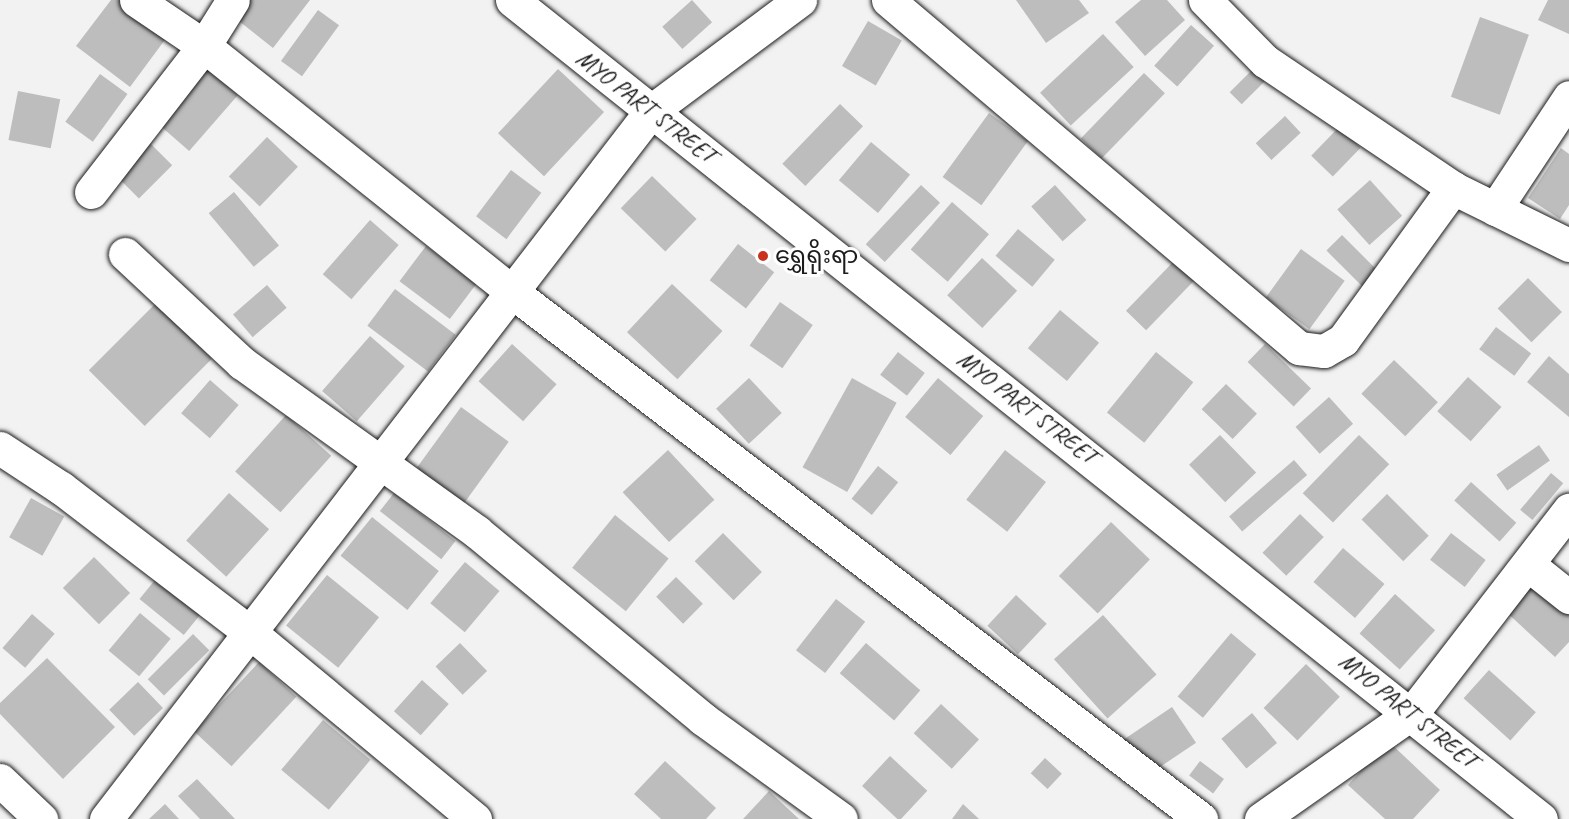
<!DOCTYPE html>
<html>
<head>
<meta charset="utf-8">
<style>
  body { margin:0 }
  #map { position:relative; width:1569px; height:819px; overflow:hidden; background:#f2f2f2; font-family:Caveat,"Noto Sans Myanmar",sans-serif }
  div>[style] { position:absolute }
  .building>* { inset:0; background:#bdbdbd; transform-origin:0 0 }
  .roads { filter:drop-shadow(0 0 2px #1c1c1c) drop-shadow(0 0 2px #1c1c1c) }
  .minor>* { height:33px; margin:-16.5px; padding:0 16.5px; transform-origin:16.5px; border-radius:16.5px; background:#fff }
  .dots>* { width:16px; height:16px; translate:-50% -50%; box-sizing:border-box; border:3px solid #fff; border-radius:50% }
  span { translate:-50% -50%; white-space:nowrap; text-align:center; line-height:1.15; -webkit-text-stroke:6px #fff; paint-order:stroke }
  .street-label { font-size:24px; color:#1c1c1c }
  .poi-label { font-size:24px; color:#1c1c1c }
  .left { translate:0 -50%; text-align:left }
</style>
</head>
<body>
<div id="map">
  <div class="building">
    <i style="clip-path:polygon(111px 0,119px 0,167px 37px,130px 87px,76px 46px)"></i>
    <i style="clip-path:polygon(241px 0,310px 0,273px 48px,230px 14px)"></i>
    <i style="left:692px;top:0;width:30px;height:40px;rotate:48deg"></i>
    <i style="clip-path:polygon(1016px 0,1079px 0,1089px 13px,1046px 43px)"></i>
    <i style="clip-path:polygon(1141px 0,1167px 0,1185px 20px,1145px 56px,1115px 22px)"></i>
    <i style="clip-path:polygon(1548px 0,1569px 0,1569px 34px,1538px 20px)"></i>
    <i style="left:318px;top:10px;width:26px;height:63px;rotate:36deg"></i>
    <i style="left:1480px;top:17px;width:52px;height:85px;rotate:20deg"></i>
    <i style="left:868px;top:21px;width:39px;height:52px;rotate:30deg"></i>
    <i style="left:1191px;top:25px;width:31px;height:55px;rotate:42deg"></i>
    <i style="left:1103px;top:34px;width:45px;height:86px;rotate:47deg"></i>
    <i style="left:203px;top:65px;width:46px;height:74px;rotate:41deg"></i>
    <i style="left:558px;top:69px;width:63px;height:88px;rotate:43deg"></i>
    <i style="left:1253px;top:69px;width:17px;height:33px;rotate:45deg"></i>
    <i style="left:1144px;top:73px;width:29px;height:91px;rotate:44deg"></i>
    <i style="left:100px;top:74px;width:34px;height:59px;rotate:36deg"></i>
    <i style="left:18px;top:91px;width:43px;height:50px;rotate:11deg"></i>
    <i style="left:840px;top:104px;width:32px;height:83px;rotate:44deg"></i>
    <i style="left:989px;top:113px;width:48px;height:79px;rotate:36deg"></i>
    <i style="left:1285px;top:116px;width:23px;height:40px;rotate:47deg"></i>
    <i style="left:1339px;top:127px;width:30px;height:40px;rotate:44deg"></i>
    <i style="left:267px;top:137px;width:43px;height:55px;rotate:44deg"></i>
    <i style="left:146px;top:139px;width:37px;height:47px;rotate:45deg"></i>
    <i style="left:871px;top:142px;width:51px;height:50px;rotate:40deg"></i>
    <i style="clip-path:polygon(1561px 148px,1569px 154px,1569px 205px,1560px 219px,1528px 198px)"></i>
    <i style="left:511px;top:170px;width:38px;height:58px;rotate:37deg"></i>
    <i style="left:652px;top:176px;width:62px;height:45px;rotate:44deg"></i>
    <i style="left:1370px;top:180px;width:48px;height:44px;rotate:48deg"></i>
    <i style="left:921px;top:185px;width:26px;height:81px;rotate:43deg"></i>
    <i style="left:1055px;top:185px;width:47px;height:32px;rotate:48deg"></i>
    <i style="left:234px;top:192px;width:70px;height:33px;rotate:50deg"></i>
    <i style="left:952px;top:202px;width:49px;height:63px;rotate:41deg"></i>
    <i style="left:370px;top:220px;width:38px;height:72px;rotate:41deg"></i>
    <i style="left:1018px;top:229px;width:48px;height:35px;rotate:40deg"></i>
    <i style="left:1342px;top:235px;width:52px;height:22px;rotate:45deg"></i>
    <i style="left:738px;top:244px;width:46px;height:46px;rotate:38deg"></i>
    <i style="left:426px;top:246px;width:63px;height:44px;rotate:37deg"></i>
    <i style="left:1301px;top:249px;width:54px;height:60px;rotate:36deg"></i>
    <i style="left:982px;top:258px;width:48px;height:51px;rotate:43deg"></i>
    <i style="left:1176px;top:259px;width:28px;height:72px;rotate:44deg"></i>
    <i style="left:1528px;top:278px;width:48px;height:43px;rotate:45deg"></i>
    <i style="left:672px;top:284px;width:69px;height:66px;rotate:43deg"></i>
    <i style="left:267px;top:285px;width:30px;height:45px;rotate:49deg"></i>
    <i style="left:395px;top:289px;width:76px;height:46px;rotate:37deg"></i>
    <i style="left:780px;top:302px;width:40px;height:53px;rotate:35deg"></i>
    <i style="left:156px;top:303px;width:79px;height:95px;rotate:45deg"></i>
    <i style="left:1060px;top:310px;width:51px;height:50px;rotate:40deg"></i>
    <i style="left:1496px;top:327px;width:44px;height:28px;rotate:37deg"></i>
    <i style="left:370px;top:336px;width:46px;height:73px;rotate:41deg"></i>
    <i style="left:512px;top:344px;width:60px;height:50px;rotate:42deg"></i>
    <i style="left:1265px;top:344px;width:64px;height:25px;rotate:44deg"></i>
    <i style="left:898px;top:352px;width:34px;height:29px;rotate:38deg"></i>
    <i style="left:1156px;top:352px;width:48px;height:78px;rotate:39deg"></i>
    <i style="clip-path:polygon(1549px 356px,1569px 374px,1569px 417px,1527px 382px)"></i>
    <i style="left:1394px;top:360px;width:61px;height:47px;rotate:44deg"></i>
    <i style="left:1468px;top:377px;width:45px;height:46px;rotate:42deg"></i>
    <i style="left:749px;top:378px;width:48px;height:45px;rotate:47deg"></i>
    <i style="left:852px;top:378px;width:51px;height:102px;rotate:29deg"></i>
    <i style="left:938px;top:378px;width:59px;height:51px;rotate:40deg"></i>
    <i style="left:210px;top:380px;width:38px;height:44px;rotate:41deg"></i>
    <i style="left:1226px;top:384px;width:43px;height:35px;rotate:44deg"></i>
    <i style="left:1329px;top:397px;width:36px;height:45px;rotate:48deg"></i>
    <i style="left:461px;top:407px;width:59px;height:77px;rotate:36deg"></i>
    <i style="left:286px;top:415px;width:61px;height:76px;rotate:42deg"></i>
    <i style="left:1220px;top:435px;width:52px;height:43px;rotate:46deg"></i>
    <i style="left:1359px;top:435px;width:42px;height:81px;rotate:44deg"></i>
    <i style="left:1539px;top:445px;width:19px;height:52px;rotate:55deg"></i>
    <i style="left:668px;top:450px;width:68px;height:62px;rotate:47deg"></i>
    <i style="left:1005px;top:450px;width:52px;height:63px;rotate:38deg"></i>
    <i style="left:1294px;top:460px;width:20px;height:86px;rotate:49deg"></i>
    <i style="left:878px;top:466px;width:26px;height:42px;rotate:39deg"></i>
    <i style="left:1551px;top:473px;width:16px;height:48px;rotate:40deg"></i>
    <i style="left:1471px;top:482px;width:61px;height:25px;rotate:42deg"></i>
    <i style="left:229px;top:493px;width:54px;height:64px;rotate:42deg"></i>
    <i style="left:394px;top:493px;width:78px;height:23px;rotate:38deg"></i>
    <i style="left:1387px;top:494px;width:59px;height:36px;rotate:45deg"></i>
    <i style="left:31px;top:498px;width:38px;height:45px;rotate:29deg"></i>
    <i style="left:1300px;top:514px;width:33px;height:54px;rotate:44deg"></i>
    <i style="left:615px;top:515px;width:69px;height:68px;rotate:39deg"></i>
    <i style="left:372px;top:517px;width:86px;height:50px;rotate:39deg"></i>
    <i style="left:1111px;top:522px;width:54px;height:75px;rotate:44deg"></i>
    <i style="left:723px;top:533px;width:55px;height:40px;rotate:45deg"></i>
    <i style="left:1451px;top:533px;width:44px;height:34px;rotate:38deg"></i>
    <i style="left:1343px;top:548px;width:55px;height:45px;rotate:41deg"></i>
    <i style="left:94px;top:557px;width:51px;height:44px;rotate:45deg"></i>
    <i style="left:465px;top:562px;width:45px;height:54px;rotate:40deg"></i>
    <i style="left:159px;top:575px;width:57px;height:31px;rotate:39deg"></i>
    <i style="left:327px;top:575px;width:67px;height:65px;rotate:39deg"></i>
    <i style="left:676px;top:577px;width:38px;height:28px;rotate:45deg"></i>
    <i style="clip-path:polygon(1534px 578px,1569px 611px,1569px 642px,1555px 657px,1504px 610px)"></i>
    <i style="left:1395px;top:594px;width:54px;height:53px;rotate:42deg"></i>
    <i style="left:1016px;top:595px;width:42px;height:42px;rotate:43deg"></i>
    <i style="left:836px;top:599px;width:37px;height:65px;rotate:38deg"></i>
    <i style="left:140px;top:613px;width:40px;height:49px;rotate:40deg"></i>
    <i style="left:32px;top:614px;width:30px;height:45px;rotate:41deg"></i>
    <i style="left:1103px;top:615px;width:80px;height:66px;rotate:48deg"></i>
    <i style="left:1231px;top:633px;width:33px;height:83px;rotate:40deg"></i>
    <i style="left:193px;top:634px;width:23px;height:64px;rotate:45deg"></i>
    <i style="left:460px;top:643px;width:39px;height:34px;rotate:46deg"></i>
    <i style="left:866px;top:643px;width:72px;height:40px;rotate:41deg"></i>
    <i style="clip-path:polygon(47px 658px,115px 727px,63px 779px,0 714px,0 703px)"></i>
    <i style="left:259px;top:662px;width:51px;height:95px;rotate:43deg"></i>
    <i style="left:1306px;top:664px;width:47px;height:61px;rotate:44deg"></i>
    <i style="left:1489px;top:670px;width:63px;height:38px;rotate:42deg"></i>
    <i style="left:422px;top:680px;width:36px;height:42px;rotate:42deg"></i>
    <i style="left:138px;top:682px;width:36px;height:40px;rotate:46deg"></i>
    <i style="left:941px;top:704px;width:52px;height:40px;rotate:43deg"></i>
    <i style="left:1172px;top:707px;width:43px;height:59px;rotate:56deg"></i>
    <i style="left:1252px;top:713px;width:39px;height:40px;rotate:50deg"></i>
    <i style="left:323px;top:720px;width:62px;height:65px;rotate:40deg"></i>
    <i style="clip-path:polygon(1388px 741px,1440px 790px,1413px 819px,1385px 819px,1348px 785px)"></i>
    <i style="left:890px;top:756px;width:51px;height:41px;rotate:43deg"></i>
    <i style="left:1045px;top:758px;width:23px;height:21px;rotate:43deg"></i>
    <i style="clip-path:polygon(665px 761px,716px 808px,706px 819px,661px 819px,634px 794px)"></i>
    <i style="left:1200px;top:761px;width:30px;height:18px;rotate:37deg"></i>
    <i style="clip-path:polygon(197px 779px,235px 819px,200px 819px,178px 796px)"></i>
    <i style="clip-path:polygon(769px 791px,799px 819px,743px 819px)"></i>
    <i style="clip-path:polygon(165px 804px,179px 819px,149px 819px)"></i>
    <i style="clip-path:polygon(963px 804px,979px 819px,952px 819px)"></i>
  </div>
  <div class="roads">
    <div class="minor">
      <i style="left:136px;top:0;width:82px;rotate:34.1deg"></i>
      <i style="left:204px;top:46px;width:54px;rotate:-57.8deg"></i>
      <i style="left:512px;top:0;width:1315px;rotate:38.52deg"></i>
      <i style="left:888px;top:0;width:539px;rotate:40.26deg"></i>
      <i style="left:1299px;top:348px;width:25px;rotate:7deg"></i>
      <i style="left:1324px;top:351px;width:22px;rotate:-30deg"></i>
      <i style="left:1343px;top:340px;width:188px;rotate:-54.1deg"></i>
      <i style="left:1205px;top:0;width:86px;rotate:45.5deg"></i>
      <i style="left:1265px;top:61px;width:227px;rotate:34deg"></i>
      <i style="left:1453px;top:188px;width:129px;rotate:26.2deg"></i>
      <i style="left:91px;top:192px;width:185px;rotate:-52.3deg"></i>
      <i style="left:204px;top:46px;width:393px;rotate:38.6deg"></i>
      <i style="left:511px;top:291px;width:869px;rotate:37.42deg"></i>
      <i style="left:1495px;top:209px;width:134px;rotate:-56.5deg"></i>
      <i style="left:125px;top:254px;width:160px;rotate:43deg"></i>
      <i style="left:242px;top:363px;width:289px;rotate:35.7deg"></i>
      <i style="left:477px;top:532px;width:293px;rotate:39.6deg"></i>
      <i style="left:703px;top:719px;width:170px;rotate:35.9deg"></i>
      <i style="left:0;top:448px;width:73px;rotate:33.3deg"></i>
      <i style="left:61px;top:488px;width:240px;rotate:37.4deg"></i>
      <i style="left:252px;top:634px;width:290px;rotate:39.7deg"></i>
      <i style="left:1530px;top:566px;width:50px;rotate:38.5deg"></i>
      <i style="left:0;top:780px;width:57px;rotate:43.6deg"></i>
      <i style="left:106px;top:819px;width:893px;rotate:-52.41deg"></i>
      <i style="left:651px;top:111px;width:186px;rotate:-36.7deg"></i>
      <i style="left:1261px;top:819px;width:184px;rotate:-35.1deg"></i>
      <i style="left:1412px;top:713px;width:257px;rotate:-52.3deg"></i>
    </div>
  </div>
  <div class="dots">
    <i style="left:763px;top:256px;background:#c8321e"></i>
  </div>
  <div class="street-label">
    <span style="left:646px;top:107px;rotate:38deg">MYO PART STREET</span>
    <span style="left:1027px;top:408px;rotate:38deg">MYO PART STREET</span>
    <span style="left:1408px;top:711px;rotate:39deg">MYO PART STREET</span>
  </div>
  <div class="poi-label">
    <span class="left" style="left:775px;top:256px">ရွှေရိုးရာ</span>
  </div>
</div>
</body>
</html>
